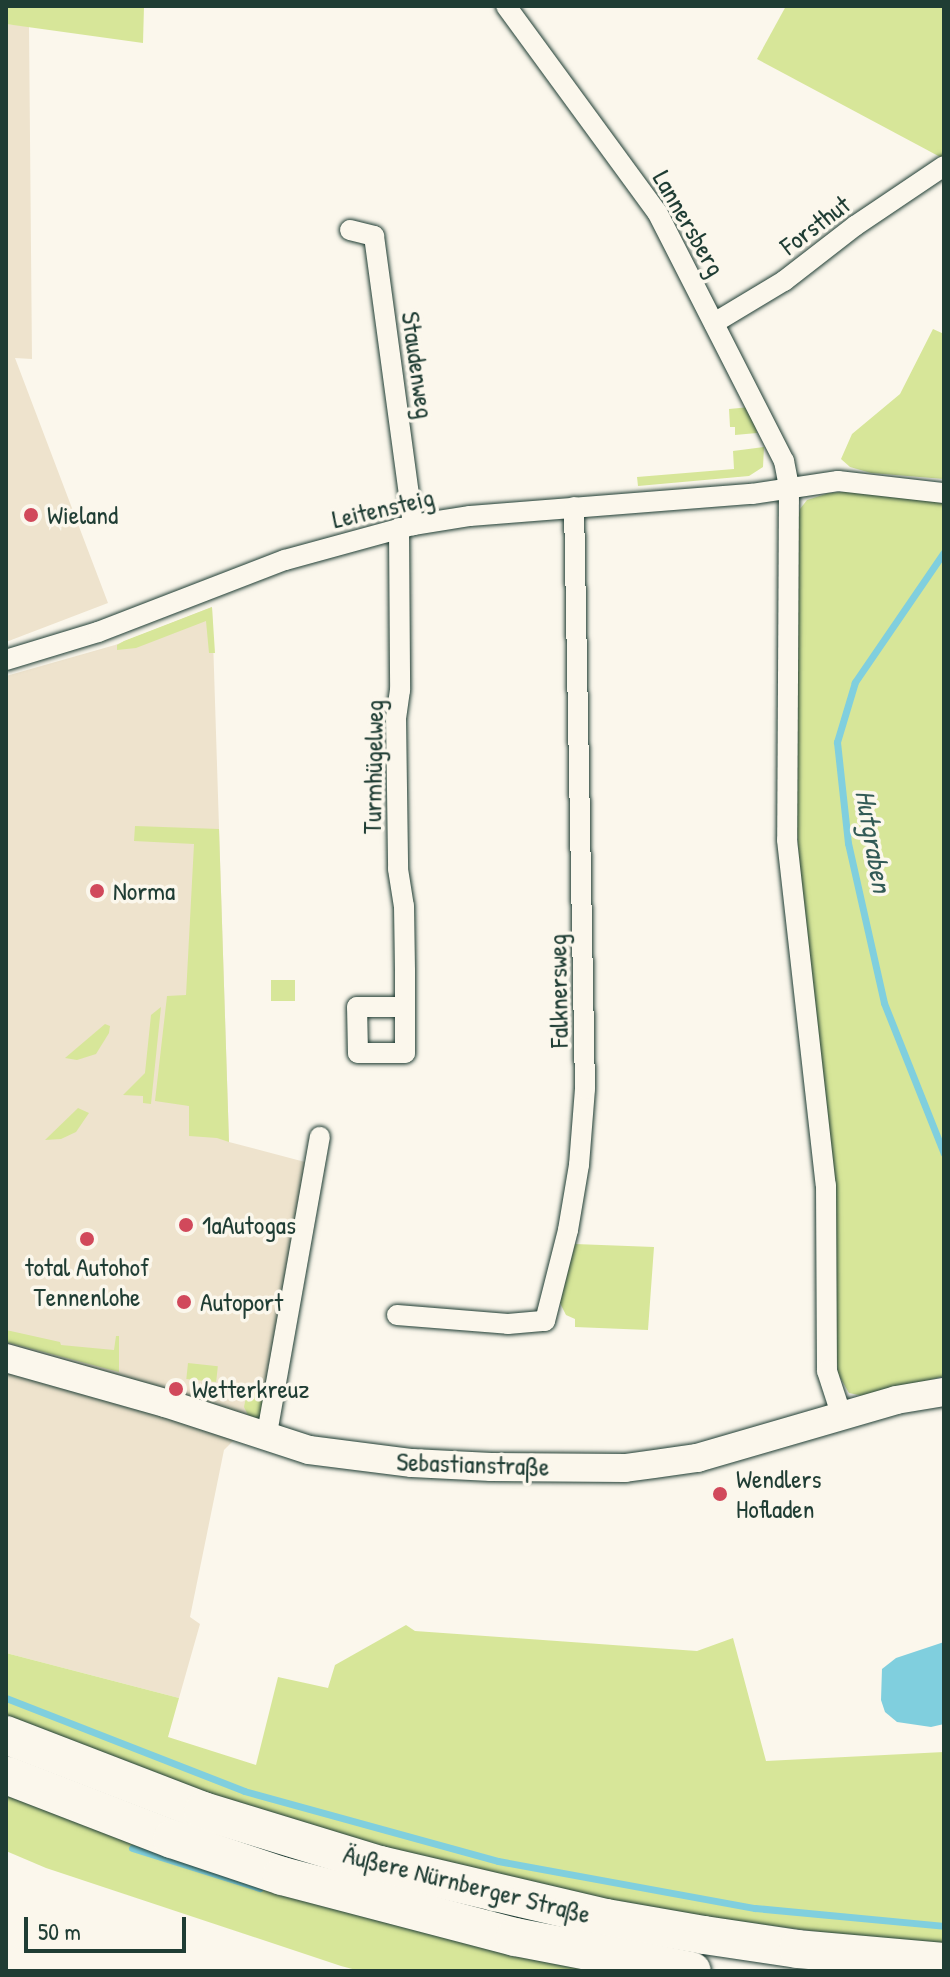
<!DOCTYPE html>
<html>
<head>
<meta charset="utf-8">
<style>
  body { margin:0 }
  #map { position:relative; width:950px; height:1977px; overflow:hidden; background:#fbf7ec; font-family:"Patrick Hand",sans-serif }
  div>[style] { position:absolute }
  .built>* { inset:0; background:#eee3cd }
  .green>* { inset:0; background:#d7e699; transform-origin:0 0 }
  .water>* { inset:0; background:#80cfde }
  .stream>* { height:7px; margin:-3.5px; padding:0 3.5px; transform-origin:3.5px; border-radius:3.5px; background:#80cfde }
  .roads { filter:drop-shadow(0 0 2px #1f3d34) drop-shadow(0 0 2px #1f3d34) }
  .street>* { height:20px; margin:-10px; padding:0 10px; transform-origin:10px; border-radius:10px; background:#fbf7ec }
  .secondary>* { height:28px; margin:-14px; padding:0 14px; transform-origin:14px; border-radius:14px; background:#fbf7ec }
  .highway>* { height:38px; margin:-19px; padding:0 19px; transform-origin:19px; border-radius:19px; background:#fbf7ec }
  .dots>* { width:22px; height:22px; translate:-50% -50%; box-sizing:border-box; border:4px solid #fbf7ec; border-radius:50% }
  span { translate:-50% -50%; white-space:nowrap; text-align:center; line-height:1.15; -webkit-text-stroke:7px #fbf7ec; paint-order:stroke }
  .street-label { font-size:26px; color:#1f3d34 }
  .poi-label { font-size:26px; color:#1f3d34 }
  .left { translate:0 -50%; text-align:left }
  .water-label { font-size:28px; color:#325a56; font-style:italic }
  .frame { position:absolute; inset:0; border:8px solid #1f3d34; pointer-events:none }
  .scale { position:absolute; left:24px; top:1917px; width:162px; height:36px; box-sizing:border-box; border:4px solid #1f3d34; border-top:0; padding-left:10px; font-size:24px; line-height:28px; white-space:nowrap; color:#1f3d34; -webkit-text-stroke:6px #fbf7ec; paint-order:stroke }
</style>
</head>
<body>
<div id="map">
  <div class="built">
    <i style="clip-path:polygon(6px 24px,29px 26px,32px 359px,15px 358px,108px 603px,6px 642px)"></i>
    <i style="clip-path:polygon(212px 607px,229px 1142px,305px 1162px,268px 1389px,263px 1411px,224px 1450px,190px 1617px,200px 1624px,179px 1698px,6px 1653px,6px 676px,115px 645px)"></i>
  </div>
  <div class="green">
    <i style="clip-path:polygon(6px 6px,144px 6px,143px 43px,6px 24px)"></i>
    <i style="clip-path:polygon(786px 6px,944px 6px,944px 159px,757px 59px)"></i>
    <i style="clip-path:polygon(933px 329px,944px 334px,944px 479px,871px 473px,850px 467px,841px 459px,852px 434px,900px 394px)"></i>
    <i style="clip-path:polygon(750px 407px,757px 433px,735px 435px,735px 427px,730px 427px,729px 409px)"></i>
    <i style="clip-path:polygon(764px 447px,763px 467px,749px 476px,638px 486px,637px 477px,734px 469px,733px 451px)"></i>
    <i style="clip-path:polygon(857px 491px,944px 502px,944px 1376px,868px 1397px,849px 1393px,838px 1374px,795px 804px,797px 523px,800px 509px,807px 500px,829px 493px)"></i>
    <i style="clip-path:polygon(212px 607px,215px 653px,209px 653px,206px 621px,136px 648px,117px 650px,117px 645px,124px 641px)"></i>
    <i style="clip-path:polygon(135px 826px,219px 829px,229px 1142px,217px 1138px,189px 1136px,189px 1106px,155px 1101px,167px 996px,186px 995px,194px 844px,134px 841px)"></i>
    <i style="left:295px;top:980px;width:21px;height:24px;rotate:90deg"></i>
    <i style="clip-path:polygon(161px 1007px,151px 1104px,143px 1103px,143px 1096px,123px 1095px,145px 1073px,151px 1015px)"></i>
    <i style="clip-path:polygon(105px 1024px,110px 1026px,109px 1033px,96px 1054px,77px 1060px,65px 1058px)"></i>
    <i style="clip-path:polygon(78px 1108px,89px 1113px,76px 1132px,61px 1139px,45px 1140px)"></i>
    <i style="clip-path:polygon(575px 1244px,654px 1247px,648px 1330px,575px 1327px,575px 1319px,566px 1315px,560px 1303px)"></i>
    <i style="clip-path:polygon(6px 1330px,60px 1342px,61px 1345px,114px 1350px,116px 1336px,119px 1336px,119px 1372px,6px 1342px)"></i>
    <i style="left:188px;top:1363px;width:30px;height:16px;rotate:6deg"></i>
    <i style="clip-path:polygon(268px 1389px,261px 1420px,248px 1415px,244px 1407px,247px 1392px)"></i>
    <i style="clip-path:polygon(406px 1625px,415px 1631px,697px 1651px,733px 1638px,766px 1761px,944px 1752px,944px 1948px,605px 1904px,287px 1823px,6px 1718px,6px 1653px,179px 1698px,168px 1737px,256px 1765px,278px 1677px,328px 1688px,335px 1665px)"></i>
    <i style="clip-path:polygon(6px 1789px,618px 1971px,360px 1971px,341px 1966px,46px 1868px,6px 1851px)"></i>
  </div>
  <div class="water">
    <i style="clip-path:polygon(944px 1642px,944px 1724px,931px 1727px,897px 1722px,885px 1712px,881px 1700px,882px 1669px,896px 1658px)"></i>
  </div>
  <div class="stream">
    <i style="left:944px;top:552px;width:158px;rotate:124.4deg"></i>
    <i style="left:855px;top:682px;width:63px;rotate:106.7deg"></i>
    <i style="left:837px;top:742px;width:102px;rotate:83.8deg"></i>
    <i style="left:848px;top:843px;width:164px;rotate:77.3deg"></i>
    <i style="left:884px;top:1003px;width:162px;rotate:68.3deg"></i>
    <i style="left:6px;top:1698px;width:256px;rotate:21.3deg"></i>
    <i style="left:244px;top:1791px;width:263px;rotate:15.4deg"></i>
    <i style="left:498px;top:1861px;width:261px;rotate:10.4deg"></i>
    <i style="left:755px;top:1908px;width:190px;rotate:5.4deg"></i>
    <i style="left:132px;top:1848px;width:134px;rotate:17.4deg"></i>
  </div>
  <div class="roads">
    <div class="street">
      <i style="left:506px;top:6px;width:255px;rotate:53.8deg"></i>
      <i style="left:657px;top:212px;width:280px;rotate:63deg"></i>
      <i style="left:784px;top:461px;width:26px;rotate:79deg"></i>
      <i style="left:789px;top:487px;width:353px;rotate:90.3deg"></i>
      <i style="left:787px;top:840px;width:347px;rotate:83.6deg"></i>
      <i style="left:826px;top:1185px;width:186px;rotate:89.7deg"></i>
      <i style="left:827px;top:1371px;width:48px;rotate:71.9deg"></i>
      <i style="left:350px;top:230px;width:25px;rotate:14deg"></i>
      <i style="left:374px;top:236px;width:292px;rotate:82.3deg"></i>
      <i style="left:714px;top:323px;width:82px;rotate:-31deg"></i>
      <i style="left:784px;top:281px;width:90px;rotate:-37.8deg"></i>
      <i style="left:855px;top:226px;width:107px;rotate:-34deg"></i>
      <i style="left:399px;top:528px;width:162px;rotate:89.6deg"></i>
      <i style="left:400px;top:690px;width:27px;rotate:98deg"></i>
      <i style="left:396px;top:717px;width:152px;rotate:89.2deg"></i>
      <i style="left:398px;top:869px;width:37px;rotate:81deg"></i>
      <i style="left:404px;top:906px;width:65px;rotate:89.1deg"></i>
      <i style="left:405px;top:971px;width:82px;rotate:90deg"></i>
      <i style="left:405px;top:1053px;width:47px;rotate:180deg"></i>
      <i style="left:358px;top:1053px;width:46px;rotate:-91.2deg"></i>
      <i style="left:357px;top:1007px;width:48px"></i>
      <i style="left:6px;top:660px;width:96px;rotate:-16.9deg"></i>
      <i style="left:98px;top:632px;width:200px;rotate:-21.1deg"></i>
      <i style="left:285px;top:560px;width:133px;rotate:-15.3deg"></i>
      <i style="left:413px;top:525px;width:58px;rotate:-9deg"></i>
      <i style="left:470px;top:516px;width:283px;rotate:-4.5deg"></i>
      <i style="left:752px;top:494px;width:87px;rotate:-8.6deg"></i>
      <i style="left:838px;top:481px;width:107px;rotate:6.5deg"></i>
      <i style="left:397px;top:1315px;width:111px;rotate:4.6deg"></i>
      <i style="left:508px;top:1324px;width:37px;rotate:-5deg"></i>
      <i style="left:545px;top:1321px;width:94px;rotate:-75.8deg"></i>
      <i style="left:568px;top:1230px;width:66px;rotate:-80.4deg"></i>
      <i style="left:579px;top:1165px;width:76px;rotate:-85.5deg"></i>
      <i style="left:585px;top:1089px;width:582px;rotate:-91.08deg"></i>
      <i style="left:266px;top:1439px;width:307px;rotate:-79.9deg"></i>
    </div>
    <div class="secondary">
      <i style="left:6px;top:1358px;width:165px;rotate:15.8deg"></i>
      <i style="left:165px;top:1403px;width:151px;rotate:18.1deg"></i>
      <i style="left:309px;top:1450px;width:104px;rotate:7.2deg"></i>
      <i style="left:412px;top:1463px;width:79px;rotate:2.9deg"></i>
      <i style="left:491px;top:1467px;width:134px;rotate:0.4deg"></i>
      <i style="left:625px;top:1468px;width:73px;rotate:-7.9deg"></i>
      <i style="left:697px;top:1458px;width:207px;rotate:-16.2deg"></i>
      <i style="left:896px;top:1400px;width:49px;rotate:-9.5deg"></i>
    </div>
    <div class="highway">
      <i style="left:6px;top:1735px;width:211px;rotate:21.1deg"></i>
      <i style="left:203px;top:1811px;width:185px;rotate:17deg"></i>
      <i style="left:380px;top:1865px;width:232px;rotate:13.2deg"></i>
      <i style="left:606px;top:1918px;width:99px;rotate:9.8deg"></i>
      <i style="left:704px;top:1935px;width:95px;rotate:8.5deg"></i>
      <i style="left:798px;top:1949px;width:147px;rotate:5.1deg"></i>
      <i style="left:6px;top:1775px;width:178px;rotate:21.1deg"></i>
      <i style="left:172px;top:1839px;width:116px;rotate:18.6deg"></i>
      <i style="left:282px;top:1876px;width:241px;rotate:14.7deg"></i>
      <i style="left:515px;top:1937px;width:180px;rotate:10.9deg"></i>
    </div>
  </div>
  <div class="dots">
    <i style="left:31px;top:515px;background:#d1495b"></i>
    <i style="left:97px;top:891px;background:#d1495b"></i>
    <i style="left:186px;top:1225px;background:#d1495b"></i>
    <i style="left:87px;top:1239px;background:#d1495b"></i>
    <i style="left:184px;top:1302px;background:#d1495b"></i>
    <i style="left:176px;top:1389px;background:#d1495b"></i>
    <i style="left:720px;top:1494px;background:#d1495b"></i>
  </div>
  <div class="street-label">
    <span style="left:689px;top:223px;rotate:60deg">Lannersberg</span>
    <span style="left:815px;top:225px;rotate:-37deg">Forsthut</span>
    <span style="left:418px;top:365px;rotate:82deg">Staudenweg</span>
    <span style="left:383px;top:508px;rotate:-13deg">Leitensteig</span>
    <span style="left:373px;top:767px;rotate:-89deg">Turmhügelweg</span>
    <span style="left:558px;top:991px;rotate:-91deg">Falknersweg</span>
    <span style="left:473px;top:1464px;rotate:2deg">Sebastianstraße</span>
    <span style="left:467px;top:1884px;rotate:14deg">Äußere Nürnberger Straße</span>
  </div>
  <div class="poi-label">
    <span class="left" style="left:47px;top:515px">Wieland</span>
    <span class="left" style="left:113px;top:891px">Norma</span>
    <span class="left" style="left:202px;top:1225px">1aAutogas</span>
    <span style="left:87px;top:1282px">total Autohof<br>Tennenlohe</span>
    <span class="left" style="left:200px;top:1302px">Autoport</span>
    <span class="left" style="left:192px;top:1389px">Wetterkreuz</span>
    <span class="left" style="left:736px;top:1494px">Wendlers<br>Hofladen</span>
  </div>
  <div class="water-label">
    <span style="left:874px;top:841px;rotate:80deg">Hutgraben</span>
  </div>
  <div class="frame"></div>
  <div class="scale">50 m</div>
</div>
</body>
</html>
